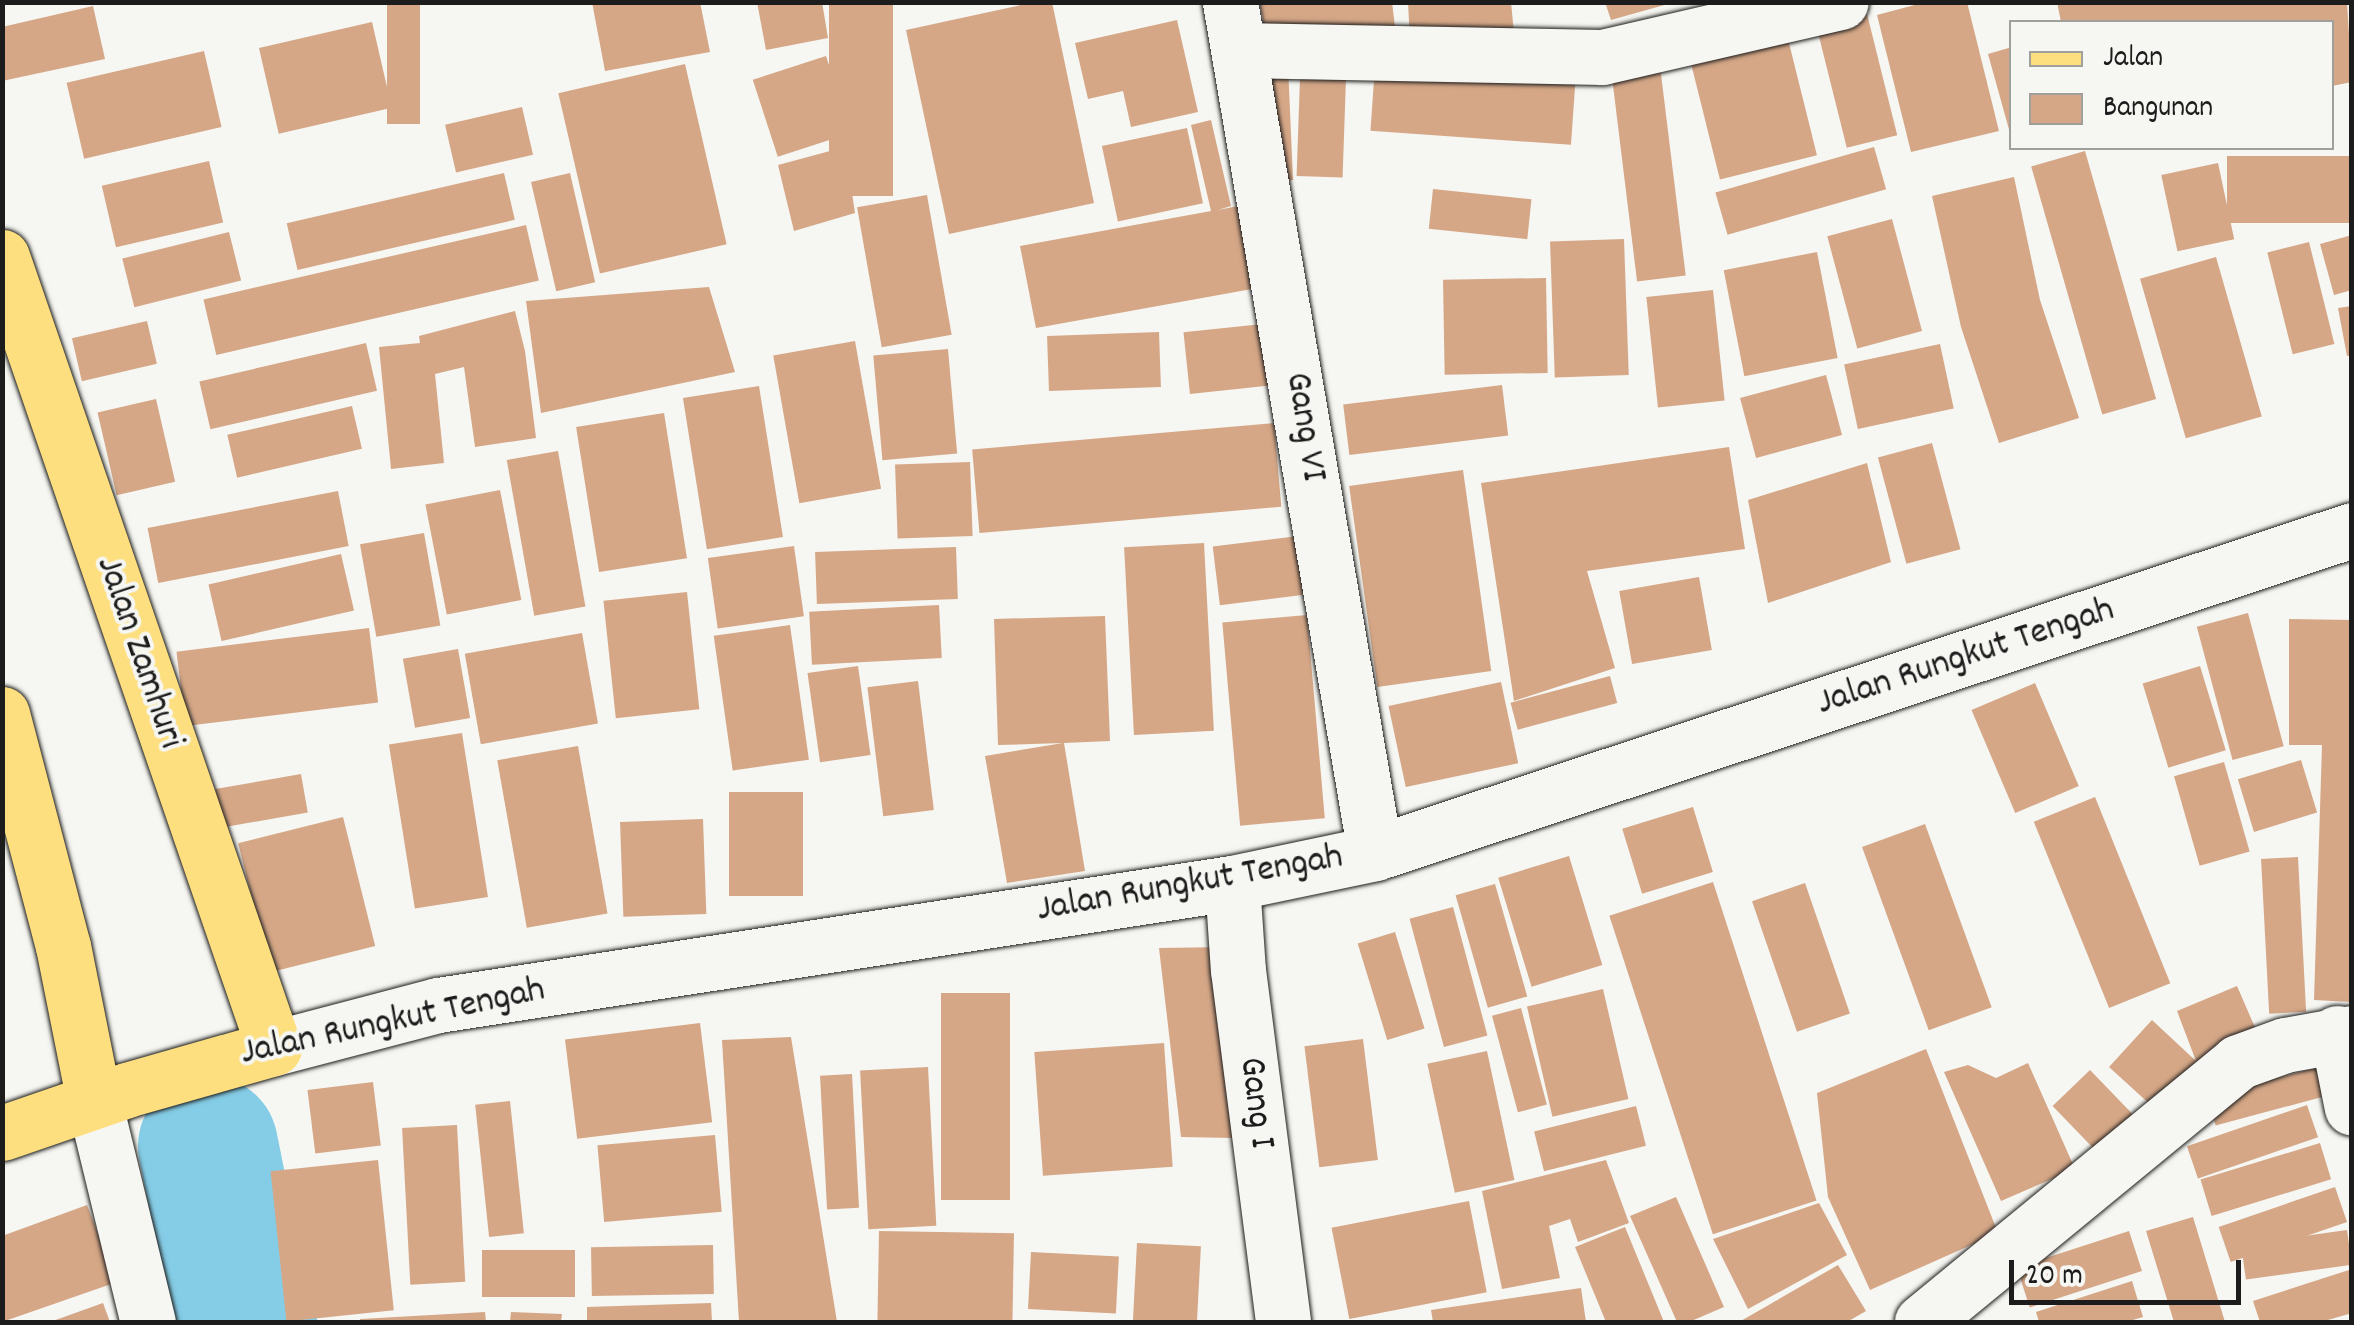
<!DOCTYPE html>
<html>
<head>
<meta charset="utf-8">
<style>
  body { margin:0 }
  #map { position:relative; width:2354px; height:1325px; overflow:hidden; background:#f6f6f2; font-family:Dekko,sans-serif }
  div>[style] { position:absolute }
  .river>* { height:140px; margin:-70px; padding:0 70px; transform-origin:70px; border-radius:70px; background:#85cde6 }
  .building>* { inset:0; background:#d5a787; transform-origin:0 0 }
  .roads { filter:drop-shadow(0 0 2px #1c1c1c) drop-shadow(0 0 2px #1c1c1c) }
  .street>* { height:55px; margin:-27.5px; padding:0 27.5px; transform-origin:27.5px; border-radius:27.5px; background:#f6f6f2 }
  .secondary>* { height:55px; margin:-27.5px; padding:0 27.5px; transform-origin:27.5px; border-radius:27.5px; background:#f6f6f2 }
  .primary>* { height:55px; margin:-27.5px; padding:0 27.5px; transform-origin:27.5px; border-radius:27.5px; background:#fedf80 }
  span { translate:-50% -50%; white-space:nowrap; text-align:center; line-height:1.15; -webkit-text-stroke:8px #f6f6f2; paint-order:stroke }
  .street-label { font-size:38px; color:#1c1c1c }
  .frame { position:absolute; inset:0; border:5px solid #1c1c1c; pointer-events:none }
  .legend { position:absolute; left:2009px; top:20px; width:325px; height:130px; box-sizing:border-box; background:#f6f6f2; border:2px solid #9f9f9c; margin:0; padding:12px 18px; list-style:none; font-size:30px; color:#1c1c1c }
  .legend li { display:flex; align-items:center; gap:20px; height:50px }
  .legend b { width:50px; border:2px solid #9f9f9c }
  .scale { position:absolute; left:2009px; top:1260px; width:232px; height:45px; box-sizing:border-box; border:5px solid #1c1c1c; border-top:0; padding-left:12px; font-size:30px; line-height:35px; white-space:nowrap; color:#1c1c1c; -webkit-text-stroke:8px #f6f6f2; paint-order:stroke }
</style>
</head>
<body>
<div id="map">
  <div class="river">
    <i style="left:208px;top:1146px;width:153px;rotate:78.7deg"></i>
    <i style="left:238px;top:1296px;width:28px;rotate:71deg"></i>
  </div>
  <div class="building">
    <i style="left:387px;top:2px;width:33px;height:122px"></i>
    <i style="clip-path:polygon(592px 2px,700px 2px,710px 52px,605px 71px)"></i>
    <i style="clip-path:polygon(757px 2px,822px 2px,828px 38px,766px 50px)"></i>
    <i style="left:829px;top:2px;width:64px;height:194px"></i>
    <i style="clip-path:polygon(1035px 2px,1052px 2px,1094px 203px,949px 234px,906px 30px)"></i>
    <i style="clip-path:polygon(1259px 2px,1392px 2px,1395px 27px,1264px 24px)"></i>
    <i style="clip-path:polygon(1408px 2px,1511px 2px,1514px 34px,1410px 41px)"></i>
    <i style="clip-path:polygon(1605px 2px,1668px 2px,1668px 4px,1611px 20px)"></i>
    <i style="clip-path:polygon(1926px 2px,1967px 2px,1999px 131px,1911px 152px,1877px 15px)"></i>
    <i style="clip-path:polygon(2057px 2px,2347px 2px,2352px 82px,2332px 86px,2332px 22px,2061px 22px)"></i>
    <i style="clip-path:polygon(93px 6px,105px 59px,2px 81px,2px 27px)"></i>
    <i style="left:1867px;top:14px;width:125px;height:52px;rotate:76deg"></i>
    <i style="clip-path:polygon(1177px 20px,1198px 112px,1131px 127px,1123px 91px,1088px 99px,1075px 43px)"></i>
    <i style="left:372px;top:22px;width:88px;height:116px;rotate:77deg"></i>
    <i style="left:1786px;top:31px;width:128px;height:100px;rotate:76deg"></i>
    <i style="clip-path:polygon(2012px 47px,2012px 132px,2010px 133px,1988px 54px)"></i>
    <i style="left:204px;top:51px;width:78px;height:141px;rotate:77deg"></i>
    <i style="left:826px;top:56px;width:81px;height:77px;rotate:72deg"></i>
    <i style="left:685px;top:64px;width:185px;height:130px;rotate:77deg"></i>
    <i style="clip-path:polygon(1288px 65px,1293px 180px,1270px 184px,1248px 72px)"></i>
    <i style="left:1375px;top:66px;width:201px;height:65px;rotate:4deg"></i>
    <i style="left:1660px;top:66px;width:211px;height:49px;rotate:83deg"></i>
    <i style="left:1300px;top:78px;width:46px;height:98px;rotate:2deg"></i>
    <i style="left:522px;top:107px;width:49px;height:79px;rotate:77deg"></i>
    <i style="clip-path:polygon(1211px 120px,1231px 206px,1218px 210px,1248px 204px,1263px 287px,1036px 328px,1020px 246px,1211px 211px,1191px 125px)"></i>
    <i style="left:1187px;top:128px;width:77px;height:87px;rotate:78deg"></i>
    <i style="clip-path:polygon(845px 147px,855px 213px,794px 231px,778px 165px)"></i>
    <i style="left:1874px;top:147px;width:44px;height:165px;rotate:74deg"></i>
    <i style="left:2085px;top:151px;width:258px;height:56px;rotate:74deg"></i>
    <i style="left:2352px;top:156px;width:67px;height:125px;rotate:90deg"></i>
    <i style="left:209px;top:161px;width:63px;height:110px;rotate:77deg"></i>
    <i style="left:2218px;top:163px;width:78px;height:58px;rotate:78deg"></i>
    <i style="left:504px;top:173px;width:48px;height:223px;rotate:77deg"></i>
    <i style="left:570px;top:173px;width:112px;height:40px;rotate:77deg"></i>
    <i style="clip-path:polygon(2014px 177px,2040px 300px,2079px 418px,1999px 443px,1961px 327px,1932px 196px)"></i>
    <i style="left:1433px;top:189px;width:99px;height:40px;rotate:6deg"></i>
    <i style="left:927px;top:195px;width:142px;height:71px;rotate:80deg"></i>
    <i style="left:1892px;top:219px;width:116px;height:67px;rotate:75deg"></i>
    <i style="left:526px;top:225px;width:57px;height:331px;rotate:77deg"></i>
    <i style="left:229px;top:232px;width:50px;height:110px;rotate:76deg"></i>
    <i style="clip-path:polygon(2352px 235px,2352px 290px,2334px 295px,2320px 244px)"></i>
    <i style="left:1624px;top:239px;width:136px;height:74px;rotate:88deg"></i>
    <i style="left:2309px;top:242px;width:105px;height:43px;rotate:76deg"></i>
    <i style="left:1817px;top:252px;width:108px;height:95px;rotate:79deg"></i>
    <i style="left:2216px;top:257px;width:166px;height:79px;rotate:74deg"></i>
    <i style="left:1546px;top:278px;width:95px;height:103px;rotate:89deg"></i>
    <i style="clip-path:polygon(709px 287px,735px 372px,541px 413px,526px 301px)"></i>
    <i style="left:1713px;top:290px;width:111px;height:67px;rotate:84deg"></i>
    <i style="clip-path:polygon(2352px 306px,2352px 355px,2347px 356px,2338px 308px)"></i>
    <i style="clip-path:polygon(515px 311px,525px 351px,536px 438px,475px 447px,464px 367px,435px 374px,444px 463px,391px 469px,379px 347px,420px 343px,419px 336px)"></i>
    <i style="left:147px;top:321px;width:44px;height:77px;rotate:77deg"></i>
    <i style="left:1272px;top:323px;width:62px;height:89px;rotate:84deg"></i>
    <i style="left:1159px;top:332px;width:55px;height:112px;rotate:88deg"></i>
    <i style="left:855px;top:341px;width:150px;height:83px;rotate:80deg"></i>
    <i style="left:366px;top:343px;width:49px;height:171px;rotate:77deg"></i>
    <i style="left:1940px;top:344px;width:66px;height:98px;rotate:78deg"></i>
    <i style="left:948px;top:349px;width:105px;height:75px;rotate:85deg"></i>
    <i style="left:1826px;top:375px;width:62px;height:89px;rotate:75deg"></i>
    <i style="left:1502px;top:385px;width:51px;height:160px;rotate:83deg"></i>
    <i style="left:759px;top:386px;width:153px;height:77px;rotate:81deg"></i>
    <i style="left:156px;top:399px;width:85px;height:60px;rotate:77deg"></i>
    <i style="left:352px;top:406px;width:44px;height:128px;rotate:77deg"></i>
    <i style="left:664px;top:413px;width:147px;height:89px;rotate:81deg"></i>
    <i style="left:1274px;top:423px;width:84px;height:303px;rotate:85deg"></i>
    <i style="left:1932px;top:443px;width:110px;height:56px;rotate:75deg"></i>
    <i style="clip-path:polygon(1729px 447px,1745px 549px,1587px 571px,1615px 668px,1514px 701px,1481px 483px)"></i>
    <i style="left:558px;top:451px;width:158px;height:52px;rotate:80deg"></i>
    <i style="left:970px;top:462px;width:74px;height:75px;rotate:88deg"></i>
    <i style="clip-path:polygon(1867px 463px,1891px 562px,1768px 603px,1748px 500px)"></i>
    <i style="left:1463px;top:470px;width:203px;height:115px;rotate:82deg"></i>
    <i style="left:500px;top:490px;width:112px;height:76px;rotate:79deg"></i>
    <i style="left:338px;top:491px;width:56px;height:194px;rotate:79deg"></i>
    <i style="left:424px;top:533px;width:94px;height:65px;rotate:80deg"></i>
    <i style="left:1307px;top:535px;width:59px;height:95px;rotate:83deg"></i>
    <i style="left:1204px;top:543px;width:188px;height:80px;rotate:87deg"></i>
    <i style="left:794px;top:546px;width:71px;height:87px;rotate:82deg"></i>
    <i style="left:956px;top:547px;width:52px;height:141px;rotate:88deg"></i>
    <i style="left:341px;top:554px;width:58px;height:136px;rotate:77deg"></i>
    <i style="left:1699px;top:577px;width:74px;height:81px;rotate:80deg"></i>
    <i style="left:687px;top:592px;width:118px;height:84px;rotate:84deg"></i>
    <i style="left:939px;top:605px;width:53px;height:130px;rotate:87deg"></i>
    <i style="left:2248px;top:613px;width:138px;height:53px;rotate:75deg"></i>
    <i style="left:1307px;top:615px;width:204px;height:85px;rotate:85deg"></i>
    <i style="clip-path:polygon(1105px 616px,1110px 741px,1064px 743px,1085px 871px,1007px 883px,985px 756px,1063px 743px,998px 745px,994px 619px)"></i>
    <i style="clip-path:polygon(2289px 619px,2352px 620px,2352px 1002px,2314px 1000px,2322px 745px,2289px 745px)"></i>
    <i style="left:790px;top:625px;width:136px;height:77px;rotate:82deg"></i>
    <i style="left:369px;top:628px;width:75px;height:194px;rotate:83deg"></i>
    <i style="left:582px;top:633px;width:92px;height:119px;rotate:80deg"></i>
    <i style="left:458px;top:649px;width:70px;height:56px;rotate:80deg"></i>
    <i style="left:858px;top:666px;width:90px;height:51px;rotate:82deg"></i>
    <i style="left:2200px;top:666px;width:88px;height:60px;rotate:73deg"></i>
    <i style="left:1610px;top:676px;width:28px;height:103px;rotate:75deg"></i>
    <i style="left:918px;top:681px;width:130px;height:51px;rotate:83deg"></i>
    <i style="left:1501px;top:682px;width:83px;height:115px;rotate:78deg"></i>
    <i style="left:2035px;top:683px;width:112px;height:69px;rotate:67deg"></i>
    <i style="left:462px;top:733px;width:166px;height:74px;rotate:81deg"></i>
    <i style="left:578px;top:746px;width:170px;height:82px;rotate:80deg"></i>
    <i style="left:2301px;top:760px;width:55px;height:66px;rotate:73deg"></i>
    <i style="left:2224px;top:762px;width:93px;height:52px;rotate:74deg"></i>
    <i style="left:301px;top:774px;width:39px;height:87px;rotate:80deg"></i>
    <i style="left:729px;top:792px;width:74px;height:104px"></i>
    <i style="left:2095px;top:797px;width:201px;height:66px;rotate:68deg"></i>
    <i style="left:1693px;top:807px;width:68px;height:74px;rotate:73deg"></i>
    <i style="left:343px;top:817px;width:133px;height:108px;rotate:76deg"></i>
    <i style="left:703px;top:819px;width:95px;height:83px;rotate:88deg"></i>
    <i style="left:1925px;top:824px;width:195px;height:67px;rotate:70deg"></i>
    <i style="left:1569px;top:856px;width:114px;height:74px;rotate:73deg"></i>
    <i style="left:2298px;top:857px;width:155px;height:37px;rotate:87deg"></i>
    <i style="left:1713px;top:882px;width:335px;height:109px;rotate:72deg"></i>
    <i style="left:1805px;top:883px;width:138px;height:56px;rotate:71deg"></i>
    <i style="left:1495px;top:884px;width:117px;height:41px;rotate:74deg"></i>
    <i style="left:1453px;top:907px;width:133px;height:45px;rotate:75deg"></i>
    <i style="left:1395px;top:932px;width:101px;height:39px;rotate:73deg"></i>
    <i style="clip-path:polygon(1227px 947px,1233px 1138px,1181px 1137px,1159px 948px)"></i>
    <i style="clip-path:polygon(2237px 986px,2260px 1039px,2154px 1108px,2109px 1067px,2152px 1020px,2196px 1061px,2177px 1011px)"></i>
    <i style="left:1603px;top:989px;width:113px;height:78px;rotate:77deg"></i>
    <i style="left:941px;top:993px;width:69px;height:207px"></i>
    <i style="left:1521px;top:1008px;width:100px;height:30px;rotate:75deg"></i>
    <i style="left:700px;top:1023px;width:100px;height:136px;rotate:83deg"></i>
    <i style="clip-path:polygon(791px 1037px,837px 1322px,739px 1322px,722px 1040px)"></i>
    <i style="left:1363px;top:1039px;width:122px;height:59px;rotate:83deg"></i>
    <i style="left:1164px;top:1043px;width:124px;height:130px;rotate:86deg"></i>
    <i style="clip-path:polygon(1926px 1049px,1998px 1233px,1870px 1290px,1828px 1197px,1817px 1093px)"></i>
    <i style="left:1487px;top:1051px;width:132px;height:61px;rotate:78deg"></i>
    <i style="clip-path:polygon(2028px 1063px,2075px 1169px,2001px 1201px,1944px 1072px,1968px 1065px,1996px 1078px)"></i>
    <i style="left:928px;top:1067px;width:159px;height:68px;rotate:87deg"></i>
    <i style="left:2318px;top:1067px;width:30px;height:114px;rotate:75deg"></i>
    <i style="left:2090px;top:1070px;width:74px;height:52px;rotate:46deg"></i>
    <i style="left:852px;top:1074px;width:134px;height:32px;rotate:87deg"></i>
    <i style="left:373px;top:1082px;width:64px;height:66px;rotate:83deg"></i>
    <i style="left:510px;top:1101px;width:133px;height:35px;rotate:84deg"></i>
    <i style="left:2307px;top:1105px;width:34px;height:127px;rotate:71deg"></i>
    <i style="left:1636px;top:1106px;width:41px;height:105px;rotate:76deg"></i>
    <i style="left:457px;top:1125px;width:157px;height:55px;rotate:87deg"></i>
    <i style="left:715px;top:1135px;width:77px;height:118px;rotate:85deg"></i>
    <i style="left:2320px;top:1143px;width:38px;height:125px;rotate:73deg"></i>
    <i style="left:378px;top:1160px;width:151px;height:108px;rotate:84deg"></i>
    <i style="clip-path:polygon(1606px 1160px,1629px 1223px,1578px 1242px,1570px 1219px,1549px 1226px,1560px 1278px,1502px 1289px,1482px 1191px)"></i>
    <i style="left:2335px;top:1187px;width:37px;height:123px;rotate:71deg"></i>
    <i style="clip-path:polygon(1676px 1197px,1724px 1307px,1689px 1322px,1677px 1322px,1630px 1216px)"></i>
    <i style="left:1469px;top:1201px;width:93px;height:140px;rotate:79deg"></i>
    <i style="clip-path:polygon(1819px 1203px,1847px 1255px,1748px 1309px,1713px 1239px)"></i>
    <i style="clip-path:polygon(87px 1205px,117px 1282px,2px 1322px,2px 1236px)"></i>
    <i style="clip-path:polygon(2193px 1217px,2214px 1286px,2225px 1322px,2174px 1322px,2146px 1231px)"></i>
    <i style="clip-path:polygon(1625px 1227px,1664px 1322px,1606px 1322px,1575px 1247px)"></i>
    <i style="left:2347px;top:1230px;width:35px;height:107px;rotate:82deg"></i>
    <i style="left:879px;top:1231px;width:135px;height:91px;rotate:1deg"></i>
    <i style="left:2129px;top:1231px;width:42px;height:118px;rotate:72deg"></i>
    <i style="left:1137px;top:1243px;width:64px;height:79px;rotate:3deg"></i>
    <i style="left:713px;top:1245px;width:49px;height:122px;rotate:89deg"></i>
    <i style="left:575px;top:1250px;width:47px;height:93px;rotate:90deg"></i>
    <i style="left:1031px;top:1252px;width:88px;height:57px;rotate:3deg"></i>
    <i style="clip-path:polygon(1838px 1265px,1866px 1311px,1847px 1322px,1739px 1322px)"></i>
    <i style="clip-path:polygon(2352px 1269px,2352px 1313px,2321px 1322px,2260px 1322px,2253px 1301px)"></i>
    <i style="clip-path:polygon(2132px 1281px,2143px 1317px,2126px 1322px,2039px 1322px,2036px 1312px)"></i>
    <i style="clip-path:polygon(1581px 1288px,1586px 1322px,1433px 1322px,1431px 1310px)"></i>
    <i style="clip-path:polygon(103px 1303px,110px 1322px,50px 1322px)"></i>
    <i style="clip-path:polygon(711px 1303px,712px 1322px,587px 1322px,587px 1307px)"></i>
    <i style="clip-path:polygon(485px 1312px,486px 1322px,360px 1322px,360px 1319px)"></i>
    <i style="clip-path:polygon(511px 1312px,562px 1314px,561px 1322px,510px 1322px)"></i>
  </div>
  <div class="roads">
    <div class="street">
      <i style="left:1230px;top:2px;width:863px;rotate:80.33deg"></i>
      <i style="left:1241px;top:50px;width:361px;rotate:1.1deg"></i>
      <i style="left:1602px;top:57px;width:245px;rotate:-13deg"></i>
      <i style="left:1232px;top:883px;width:87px;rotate:86.1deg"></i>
      <i style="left:1238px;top:970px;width:355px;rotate:82.7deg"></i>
      <i style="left:2337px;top:1033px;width:76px;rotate:78.7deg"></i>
      <i style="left:94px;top:1101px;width:228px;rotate:76.3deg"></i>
      <i style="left:1922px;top:1322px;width:409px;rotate:-39.4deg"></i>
      <i style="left:2238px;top:1062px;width:50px;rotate:-19.9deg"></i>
      <i style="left:2285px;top:1045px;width:68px;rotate:-10.2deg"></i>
    </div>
    <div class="secondary">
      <i style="left:274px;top:1048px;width:170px;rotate:-14.7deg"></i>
      <i style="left:438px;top:1005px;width:803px;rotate:-8.74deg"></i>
      <i style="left:1232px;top:883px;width:146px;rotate:-11.8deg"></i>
      <i style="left:1375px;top:853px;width:1029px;rotate:-18.29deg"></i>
    </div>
    <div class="primary">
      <i style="left:2px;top:257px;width:836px;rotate:71.02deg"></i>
      <i style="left:274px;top:1048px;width:153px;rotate:164.1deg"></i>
      <i style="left:127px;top:1090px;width:132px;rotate:161deg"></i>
      <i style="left:2px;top:714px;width:240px;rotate:75.3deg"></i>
      <i style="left:63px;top:946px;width:158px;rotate:78.7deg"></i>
    </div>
  </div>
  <div class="street-label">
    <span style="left:1304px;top:427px;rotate:81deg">Gang VI</span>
    <span style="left:138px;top:653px;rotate:71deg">Jalan Zamhuri</span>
    <span style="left:1966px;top:658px;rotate:-18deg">Jalan Rungkut Tengah</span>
    <span style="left:1190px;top:885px;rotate:-10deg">Jalan Rungkut Tengah</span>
    <span style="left:393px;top:1023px;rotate:-12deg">Jalan Rungkut Tengah</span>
    <span style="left:1255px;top:1103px;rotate:83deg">Gang I</span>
  </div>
  <div class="frame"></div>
  <ul class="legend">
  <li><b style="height:12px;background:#fedf80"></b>Jalan</li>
  <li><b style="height:28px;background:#d5a787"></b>Bangunan</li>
  </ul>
  <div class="scale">20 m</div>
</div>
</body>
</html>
